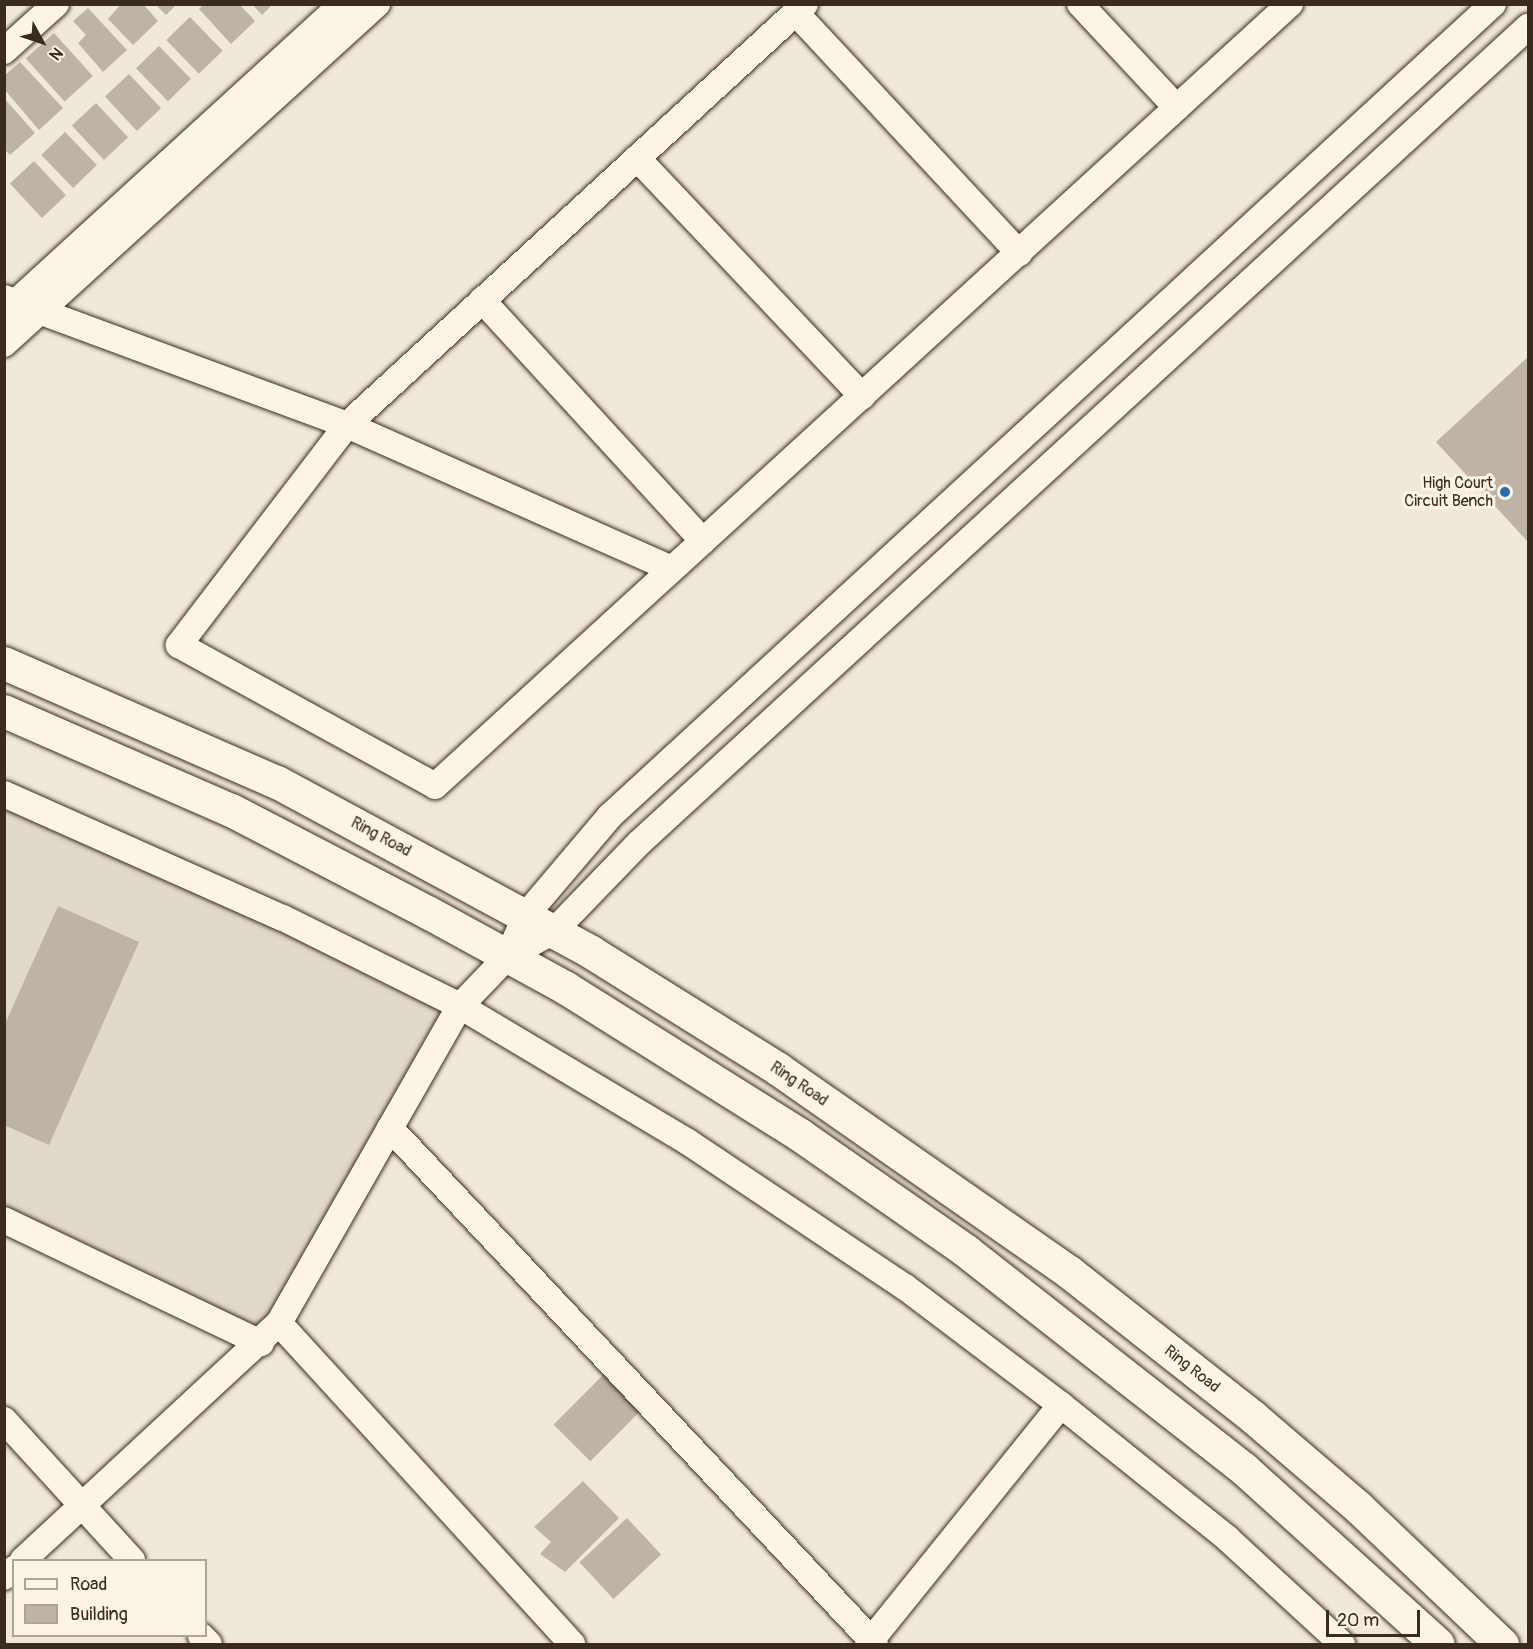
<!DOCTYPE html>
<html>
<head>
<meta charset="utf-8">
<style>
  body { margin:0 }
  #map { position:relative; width:1533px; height:1649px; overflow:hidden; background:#f0e9d9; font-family:Pangolin,sans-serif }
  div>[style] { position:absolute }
  .built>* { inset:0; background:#e1d9c9 }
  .building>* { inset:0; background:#beb3a4; transform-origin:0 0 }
  .roads { filter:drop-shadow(0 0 2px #3b2a1e) drop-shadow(0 0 2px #3b2a1e) }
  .minor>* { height:26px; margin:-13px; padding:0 13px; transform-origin:13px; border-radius:13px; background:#fcf5e5 }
  .trunk>* { height:33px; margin:-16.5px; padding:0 16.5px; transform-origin:16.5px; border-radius:16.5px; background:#fcf5e5 }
  .dots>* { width:16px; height:16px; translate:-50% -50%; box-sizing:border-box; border:3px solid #fcf5e5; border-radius:50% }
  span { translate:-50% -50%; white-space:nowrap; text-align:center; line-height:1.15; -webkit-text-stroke:6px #fcf5e5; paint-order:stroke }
  .poi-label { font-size:16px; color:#3b2a1e }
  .right { translate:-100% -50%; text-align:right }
  .street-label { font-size:16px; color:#3b2a1e }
  .frame { position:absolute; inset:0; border:6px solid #3b2a1e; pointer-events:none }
  .legend { position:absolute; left:12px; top:1559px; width:195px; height:78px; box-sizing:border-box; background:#fcf5e5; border:2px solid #afa495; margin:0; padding:8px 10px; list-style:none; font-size:18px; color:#3b2a1e }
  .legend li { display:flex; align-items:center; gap:12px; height:30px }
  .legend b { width:30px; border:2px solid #afa495 }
  .north { position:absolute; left:12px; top:12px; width:60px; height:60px; -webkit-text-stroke:4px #fcf5e5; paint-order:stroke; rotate:130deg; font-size:16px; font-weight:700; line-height:24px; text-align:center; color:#3b2a1e }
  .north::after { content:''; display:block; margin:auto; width:21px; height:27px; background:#3b2a1e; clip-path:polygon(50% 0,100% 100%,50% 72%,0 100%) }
  .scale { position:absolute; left:1326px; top:1610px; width:94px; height:27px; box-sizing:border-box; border:3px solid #3b2a1e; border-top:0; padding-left:8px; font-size:18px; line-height:21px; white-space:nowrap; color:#3b2a1e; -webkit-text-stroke:4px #fcf5e5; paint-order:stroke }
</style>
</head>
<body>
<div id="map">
  <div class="built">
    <i style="clip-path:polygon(4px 805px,460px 1006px,261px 1343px,5px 1220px)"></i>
  </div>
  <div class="building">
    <i style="clip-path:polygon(121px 4px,143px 4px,158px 21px,133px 45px,108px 19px)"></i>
    <i style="clip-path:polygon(155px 4px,177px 4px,166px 15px)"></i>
    <i style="clip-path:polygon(204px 4px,239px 4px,255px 21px,231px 44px,199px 9px)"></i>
    <i style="clip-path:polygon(252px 4px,273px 4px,262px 15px)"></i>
    <i style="clip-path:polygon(88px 8px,127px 50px,103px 72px,78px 43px,86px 35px,73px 21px)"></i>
    <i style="left:190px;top:17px;width:47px;height:33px;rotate:46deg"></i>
    <i style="left:54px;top:33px;width:58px;height:38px;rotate:48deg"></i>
    <i style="left:159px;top:46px;width:46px;height:32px;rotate:46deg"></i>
    <i style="clip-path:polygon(20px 62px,63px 108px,39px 130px,4px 89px,4px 76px)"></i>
    <i style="left:129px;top:74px;width:47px;height:33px;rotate:47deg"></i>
    <i style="clip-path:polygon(4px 98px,35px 133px,10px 155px,4px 149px)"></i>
    <i style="left:96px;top:103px;width:47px;height:33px;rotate:47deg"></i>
    <i style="left:65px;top:132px;width:46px;height:33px;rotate:46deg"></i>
    <i style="left:34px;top:161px;width:47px;height:33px;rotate:47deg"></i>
    <i style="clip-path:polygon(1528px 357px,1528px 542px,1436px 442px)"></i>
    <i style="clip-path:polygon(58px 906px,139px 942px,49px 1145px,4px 1125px,4px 1026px)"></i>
    <i style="left:608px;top:1370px;width:52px;height:77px;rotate:45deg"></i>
    <i style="clip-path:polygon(583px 1481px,619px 1518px,565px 1572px,540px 1554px,551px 1542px,534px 1527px)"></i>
    <i style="left:627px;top:1518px;width:50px;height:65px;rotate:47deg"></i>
  </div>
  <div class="roads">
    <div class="minor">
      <i style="left:805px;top:4px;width:622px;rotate:137.41deg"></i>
      <i style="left:347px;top:425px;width:277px;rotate:127.4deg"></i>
      <i style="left:179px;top:645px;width:292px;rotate:28.8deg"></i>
      <i style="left:435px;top:786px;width:1159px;rotate:-42.45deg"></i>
      <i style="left:1080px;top:4px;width:142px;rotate:47deg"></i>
      <i style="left:1493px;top:4px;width:1200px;rotate:137.4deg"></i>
      <i style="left:610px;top:816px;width:130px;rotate:130.3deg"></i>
      <i style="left:526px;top:915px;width:45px;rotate:113.7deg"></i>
      <i style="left:508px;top:956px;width:52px;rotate:-28.5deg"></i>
      <i style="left:554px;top:931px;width:122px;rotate:-46deg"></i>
      <i style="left:639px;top:843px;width:1207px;rotate:-42.55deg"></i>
      <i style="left:796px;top:13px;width:328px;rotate:47.1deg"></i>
      <i style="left:4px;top:51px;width:70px;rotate:-42.1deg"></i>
      <i style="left:637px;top:158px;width:328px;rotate:46.6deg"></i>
      <i style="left:4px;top:298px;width:366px;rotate:20.3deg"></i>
      <i style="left:347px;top:425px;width:355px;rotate:23.9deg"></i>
      <i style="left:482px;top:300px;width:327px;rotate:47.5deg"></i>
      <i style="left:5px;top:312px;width:457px;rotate:-42.4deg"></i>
      <i style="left:4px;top:344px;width:505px;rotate:-42.35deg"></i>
      <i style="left:4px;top:794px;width:305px;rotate:24deg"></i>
      <i style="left:283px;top:918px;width:198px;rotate:26.4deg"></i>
      <i style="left:460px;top:1006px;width:265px;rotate:30.8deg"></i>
      <i style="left:688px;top:1142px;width:261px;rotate:33.8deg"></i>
      <i style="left:905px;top:1287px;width:196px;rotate:37.1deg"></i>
      <i style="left:1061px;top:1405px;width:214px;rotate:38.7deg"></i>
      <i style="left:1228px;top:1539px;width:155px;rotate:42.6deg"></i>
      <i style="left:390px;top:1128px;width:708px;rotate:46.77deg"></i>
      <i style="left:4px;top:1220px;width:285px;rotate:25.6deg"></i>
      <i style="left:279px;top:1323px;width:435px;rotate:47.6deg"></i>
      <i style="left:4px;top:1420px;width:190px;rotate:47.6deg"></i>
      <i style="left:23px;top:1560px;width:349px;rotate:-42.8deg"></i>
      <i style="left:279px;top:1323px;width:365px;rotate:-60.3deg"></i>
      <i style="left:460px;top:1006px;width:69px;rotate:-46.2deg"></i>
      <i style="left:4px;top:1577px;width:13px;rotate:-39deg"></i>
      <i style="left:201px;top:1636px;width:11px;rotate:45deg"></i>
      <i style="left:868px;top:1644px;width:307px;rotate:-51.1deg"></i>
    </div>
    <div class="trunk">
      <i style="left:4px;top:663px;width:298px;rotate:23.6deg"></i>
      <i style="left:277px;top:782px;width:357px;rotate:28.4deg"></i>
      <i style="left:591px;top:952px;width:221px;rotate:32deg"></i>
      <i style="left:778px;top:1069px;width:355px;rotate:34.9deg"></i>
      <i style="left:1069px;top:1272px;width:234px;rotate:38.2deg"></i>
      <i style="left:1253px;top:1417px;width:138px;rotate:40.6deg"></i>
      <i style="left:1358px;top:1507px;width:199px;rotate:43.6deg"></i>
      <i style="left:4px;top:711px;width:248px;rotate:23.6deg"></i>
      <i style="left:231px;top:810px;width:223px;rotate:27.5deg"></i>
      <i style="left:429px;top:913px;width:156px;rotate:28.7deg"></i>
      <i style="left:566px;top:988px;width:276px;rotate:32.1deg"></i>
      <i style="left:800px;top:1135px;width:203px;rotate:34.9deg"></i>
      <i style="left:966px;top:1251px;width:353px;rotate:38.1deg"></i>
      <i style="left:1244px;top:1469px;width:261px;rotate:42.1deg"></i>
    </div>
  </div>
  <div class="dots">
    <i style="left:1505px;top:492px;background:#1f6fb2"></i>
  </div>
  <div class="poi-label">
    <span class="right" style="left:1493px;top:492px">High Court<br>Circuit Bench</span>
  </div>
  <div class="street-label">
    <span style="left:381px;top:837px;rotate:28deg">Ring Road</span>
    <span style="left:799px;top:1084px;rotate:34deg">Ring Road</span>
    <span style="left:1192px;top:1369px;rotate:38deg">Ring Road</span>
  </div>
  <div class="frame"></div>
  <ul class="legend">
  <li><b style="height:8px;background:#fcf5e5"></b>Road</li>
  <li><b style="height:16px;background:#beb3a4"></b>Building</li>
  </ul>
  <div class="north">N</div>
  <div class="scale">20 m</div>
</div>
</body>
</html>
